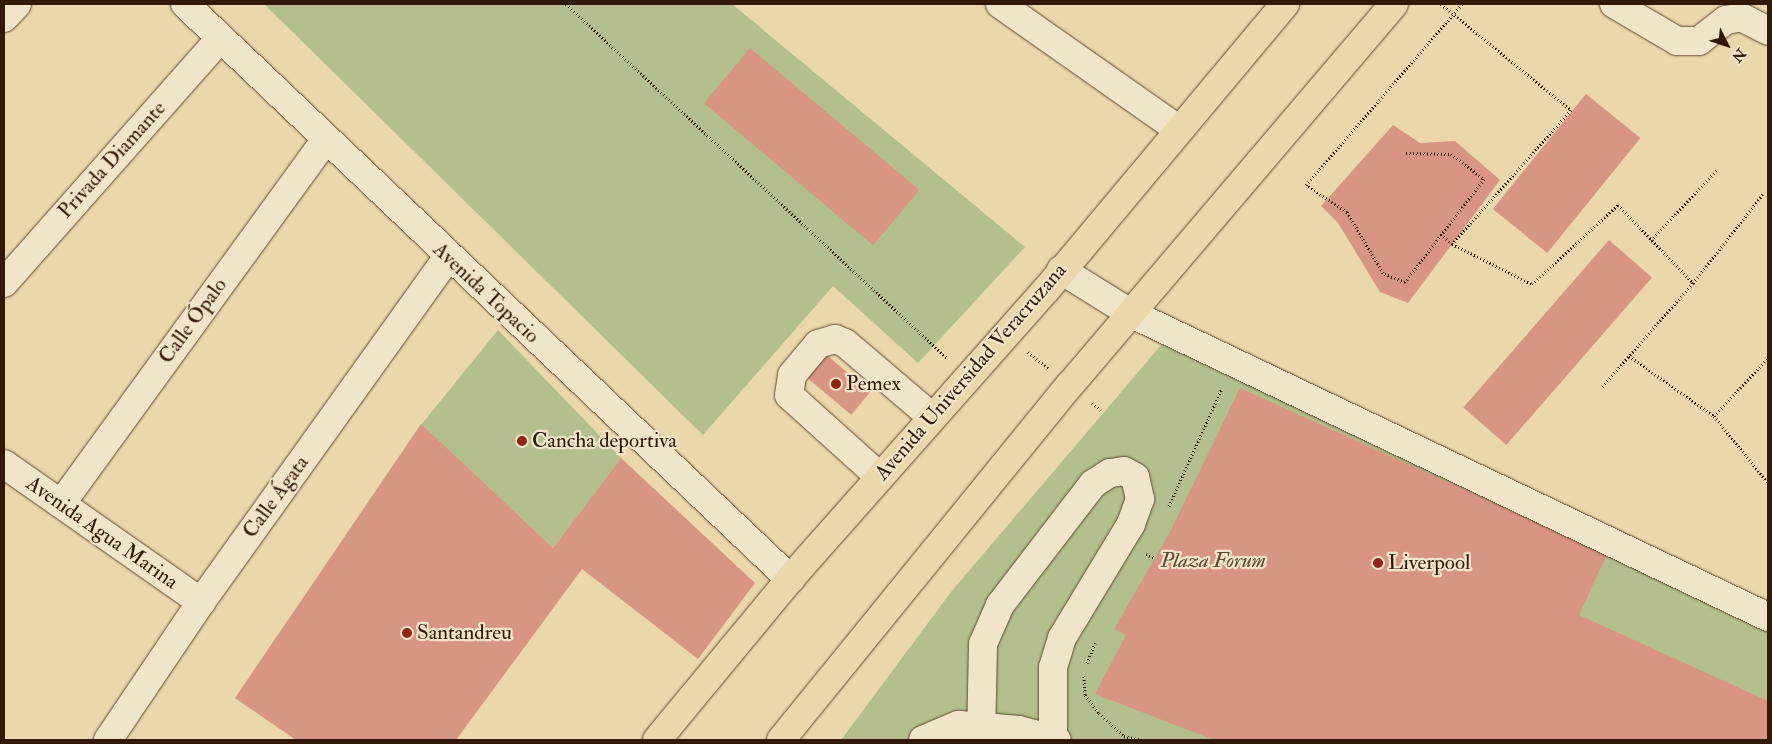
<!DOCTYPE html>
<html>
<head>
<meta charset="utf-8">
<style>
  body { margin:0 }
  #map { position:relative; width:1772px; height:744px; overflow:hidden; background:#ead7ac; font-family:"IM FELL Double Pica",serif }
  div>[style] { position:absolute }
  .green>* { inset:0; background:#b3bf8c }
  .building>* { inset:0; background:#d89583; transform-origin:0 0 }
  .path>* { height:3px; margin-top:-1.5px; transform-origin:0; background:repeating-linear-gradient(90deg,#321808 0 1px,transparent 0 3.5px) }
  .roads { filter:drop-shadow(0 0 1px #604831) drop-shadow(0 0 1px #604831) }
  .minor>* { height:28px; margin:-14px; padding:0 14px; transform-origin:14px; border-radius:14px; background:#f1e5c9 }
  .major>* { height:28px; margin:-14px; padding:0 14px; transform-origin:14px; border-radius:14px; background:#ead7ac }
  .dots>* { width:14px; height:14px; translate:-50% -50%; box-sizing:border-box; border:2px solid #f1e5c9; border-radius:50% }
  span { translate:-50% -50%; white-space:nowrap; text-align:center; line-height:1.15; -webkit-text-stroke:4.5px #f1e5c9; paint-order:stroke }
  .street-label { font-size:21px; color:#321808 }
  .poi-label { font-size:21px; color:#321808 }
  .left { translate:0 -50%; text-align:left }
  .park-label { font-size:21px; color:#594a30; font-style:italic }
  .frame { position:absolute; inset:0; border:5px solid #321808; pointer-events:none }
  .north { position:absolute; left:1702px; top:20px; width:50px; height:50px; -webkit-text-stroke:4px #f1e5c9; paint-order:stroke; rotate:131deg; font-size:14px; font-weight:700; line-height:20px; text-align:center; color:#321808 }
  .north::after { content:''; display:block; margin:auto; width:18px; height:22px; background:#321808; clip-path:polygon(50% 0,100% 100%,50% 72%,0 100%) }
</style>
</head>
<body>
<div id="map">
  <div class="green">
    <i style="clip-path:polygon(264px 4px,732px 4px,1025px 247px,918px 363px,833px 286px,703px 435px)"></i>
    <i style="clip-path:polygon(498px 330px,621px 458px,553px 548px,421px 425px)"></i>
    <i style="clip-path:polygon(1162px 344px,1768px 602px,1768px 740px,841px 740px,951px 592px)"></i>
  </div>
  <div class="building">
    <i style="left:750px;top:48px;width:221px;height:72px;rotate:40deg"></i>
    <i style="left:1586px;top:94px;width:70px;height:148px;rotate:39deg"></i>
    <i style="clip-path:polygon(1393px 125px,1420px 143px,1455px 141px,1500px 180px,1408px 303px,1380px 292px,1338px 223px,1321px 206px)"></i>
    <i style="left:1609px;top:240px;width:57px;height:222px;rotate:41deg"></i>
    <i style="left:823px;top:352px;width:62px;height:30px;rotate:40deg"></i>
    <i style="clip-path:polygon(1240px 388px,1607px 554px,1579px 615px,1768px 701px,1768px 740px,1214px 740px,1095px 694px,1126px 635px,1114px 629px,1171px 530px)"></i>
    <i style="clip-path:polygon(421px 424px,553px 548px,621px 458px,755px 583px,698px 659px,582px 569px,456px 740px,296px 740px,235px 698px)"></i>
  </div>
  <div class="path">
    <i style="left:566px;top:4px;width:520px;rotate:42.9deg"></i>
    <i style="left:1441px;top:4px;width:168px;rotate:39.2deg"></i>
    <i style="left:1571px;top:110px;width:179px;rotate:131.6deg"></i>
    <i style="left:1406px;top:153px;width:45px;rotate:1.3deg"></i>
    <i style="left:1451px;top:154px;width:41px;rotate:37.1deg"></i>
    <i style="left:1484px;top:179px;width:130px;rotate:127.5deg"></i>
    <i style="left:1405px;top:282px;width:24px;rotate:-158deg"></i>
    <i style="left:1383px;top:273px;width:71px;rotate:-120.5deg"></i>
    <i style="left:1347px;top:212px;width:49px;rotate:-146.6deg"></i>
    <i style="left:1306px;top:185px;width:239px;rotate:-49.2deg"></i>
    <i style="left:1441px;top:234px;width:15px;rotate:42deg"></i>
    <i style="left:1452px;top:244px;width:89px;rotate:26.6deg"></i>
    <i style="left:1532px;top:284px;width:117px;rotate:-42.6deg"></i>
    <i style="left:1618px;top:205px;width:108px;rotate:46.1deg"></i>
    <i style="left:1693px;top:283px;width:138px;rotate:131.2deg"></i>
    <i style="left:1651px;top:240px;width:96px;rotate:-46.7deg"></i>
    <i style="left:1693px;top:283px;width:113px;rotate:-51.8deg"></i>
    <i style="left:1028px;top:352px;width:26px;rotate:39deg"></i>
    <i style="left:1629px;top:356px;width:104px;rotate:35.2deg"></i>
    <i style="left:1714px;top:416px;width:86px;rotate:51.1deg"></i>
    <i style="left:1092px;top:403px;width:11px;rotate:38deg"></i>
    <i style="left:1714px;top:416px;width:79px;rotate:-47deg"></i>
    <i style="left:1169px;top:506px;width:129px;rotate:-65.8deg"></i>
    <i style="left:1146px;top:554px;width:10px;rotate:24deg"></i>
    <i style="left:1087px;top:663px;width:22px;rotate:-68deg"></i>
    <i style="left:1084px;top:676px;width:19px;rotate:87deg"></i>
    <i style="left:1085px;top:695px;width:23px;rotate:52deg"></i>
    <i style="left:1099px;top:713px;width:34px;rotate:43deg"></i>
    <i style="left:1124px;top:736px;width:18px;rotate:13deg"></i>
  </div>
  <div class="roads">
    <div class="minor">
      <i style="left:185px;top:4px;width:835px;rotate:43.54deg"></i>
      <i style="left:1000px;top:4px;width:219px;rotate:35.1deg"></i>
      <i style="left:1614px;top:4px;width:73px;rotate:30.4deg"></i>
      <i style="left:1677px;top:41px;width:22px"></i>
      <i style="left:1699px;top:41px;width:34px;rotate:-38deg"></i>
      <i style="left:1726px;top:20px;width:15px;rotate:-11deg"></i>
      <i style="left:1741px;top:17px;width:30px;rotate:27deg"></i>
      <i style="left:4px;top:18px;width:19px;rotate:-47deg"></i>
      <i style="left:1061px;top:270px;width:81px;rotate:31.9deg"></i>
      <i style="left:1130px;top:313px;width:707px;rotate:25.48deg"></i>
      <i style="left:4px;top:283px;width:327px;rotate:-48.5deg"></i>
      <i style="left:4px;top:464px;width:241px;rotate:35deg"></i>
      <i style="left:880px;top:477px;width:122px;rotate:-138deg"></i>
      <i style="left:789px;top:395px;width:20px;rotate:-81deg"></i>
      <i style="left:792px;top:375px;width:40px;rotate:-50deg"></i>
      <i style="left:818px;top:344px;width:18px;rotate:-16deg"></i>
      <i style="left:835px;top:339px;width:11px;rotate:22deg"></i>
      <i style="left:845px;top:343px;width:114px;rotate:40.4deg"></i>
      <i style="left:61px;top:504px;width:451px;rotate:-54deg"></i>
      <i style="left:108px;top:740px;width:166px;rotate:-56deg"></i>
      <i style="left:201px;top:602px;width:424px;rotate:-54.4deg"></i>
      <i style="left:923px;top:740px;width:39px;rotate:-23deg"></i>
      <i style="left:959px;top:725px;width:60px;rotate:4.8deg"></i>
      <i style="left:1019px;top:730px;width:39px;rotate:15deg"></i>
      <i style="left:981px;top:740px;width:96px;rotate:-88.8deg"></i>
      <i style="left:983px;top:644px;width:43px;rotate:-66.4deg"></i>
      <i style="left:1000px;top:605px;width:153px;rotate:-52.5deg"></i>
      <i style="left:1093px;top:484px;width:20px;rotate:-33deg"></i>
      <i style="left:1110px;top:473px;width:14px;rotate:-8deg"></i>
      <i style="left:1124px;top:471px;width:13px;rotate:29deg"></i>
      <i style="left:1135px;top:477px;width:23px;rotate:77deg"></i>
      <i style="left:1140px;top:499px;width:27px;rotate:110deg"></i>
      <i style="left:1131px;top:524px;width:133px;rotate:121.2deg"></i>
      <i style="left:1062px;top:638px;width:31px;rotate:107deg"></i>
      <i style="left:1053px;top:668px;width:72px;rotate:90deg"></i>
    </div>
    <div class="major">
      <i style="left:657px;top:740px;width:209px;rotate:-50.4deg"></i>
      <i style="left:790px;top:579px;width:386px;rotate:-48.5deg"></i>
      <i style="left:1046px;top:290px;width:373px;rotate:-50.1deg"></i>
      <i style="left:781px;top:740px;width:458px;rotate:-50.9deg"></i>
      <i style="left:1070px;top:385px;width:500px;rotate:-49.62deg"></i>
    </div>
  </div>
  <div class="dots">
    <i style="left:836px;top:384px;background:#8f2418"></i>
    <i style="left:522px;top:441px;background:#8f2418"></i>
    <i style="left:1378px;top:563px;background:#8f2418"></i>
    <i style="left:407px;top:633px;background:#8f2418"></i>
  </div>
  <div class="street-label">
    <span style="left:112px;top:160px;rotate:-48deg">Privada Diamante</span>
    <span style="left:486px;top:293px;rotate:43deg">Avenida Topacio</span>
    <span style="left:193px;top:321px;rotate:-54deg">Calle Ópalo</span>
    <span style="left:971px;top:372px;rotate:-49deg">Avenida Universidad Veracruzana</span>
    <span style="left:276px;top:497px;rotate:-54deg">Calle Ágata</span>
    <span style="left:102px;top:533px;rotate:35deg">Avenida Agua Marina</span>
  </div>
  <div class="poi-label">
    <span class="left" style="left:846px;top:384px">Pemex</span>
    <span class="left" style="left:532px;top:441px">Cancha deportiva</span>
    <span class="left" style="left:1388px;top:563px">Liverpool</span>
    <span class="left" style="left:417px;top:633px">Santandreu</span>
  </div>
  <div class="park-label">
    <span style="left:1213px;top:561px">Plaza Forum</span>
  </div>
  <div class="frame"></div>
  <div class="north">N</div>
</div>
</body>
</html>
